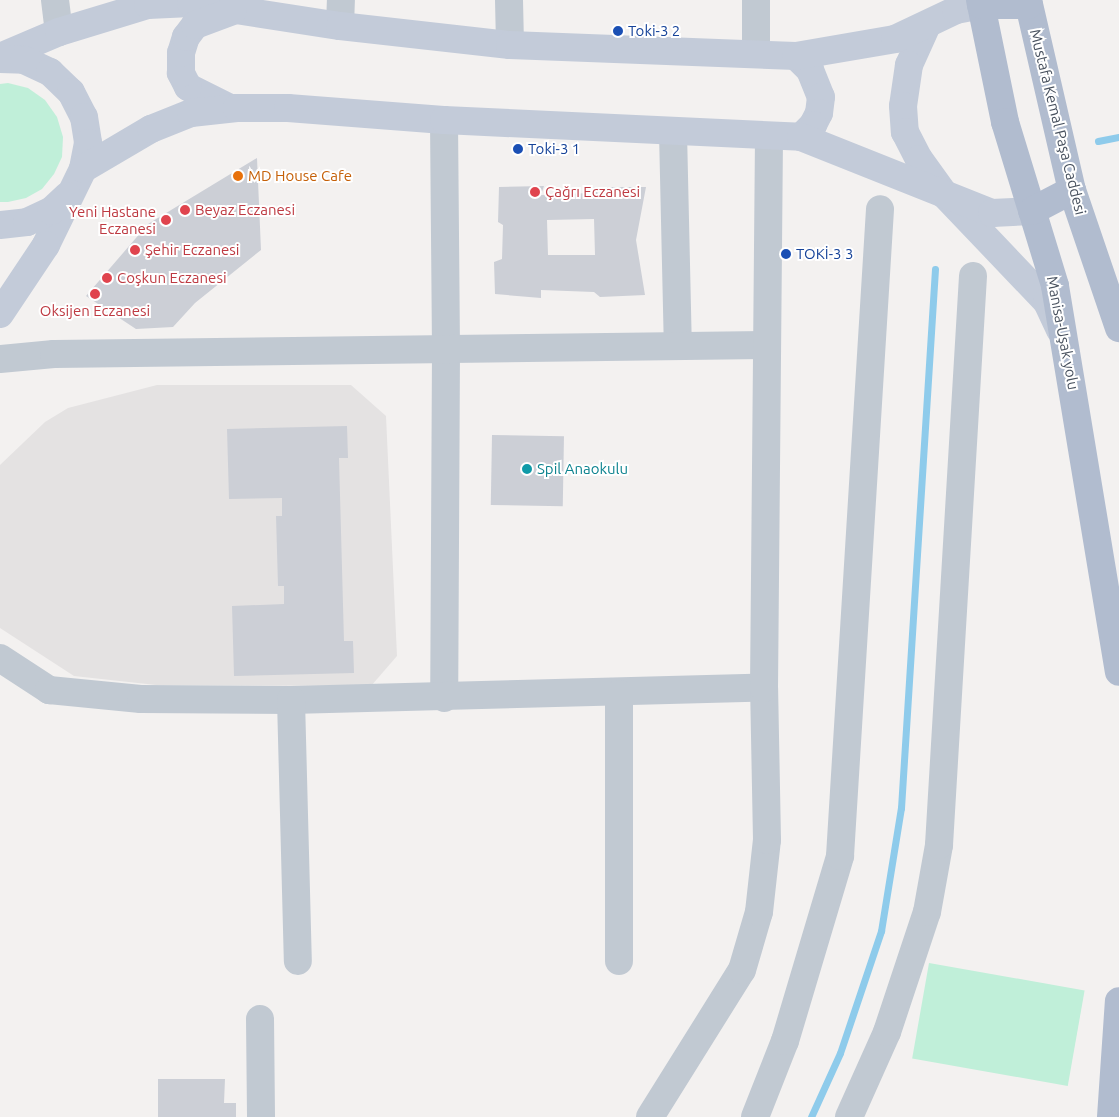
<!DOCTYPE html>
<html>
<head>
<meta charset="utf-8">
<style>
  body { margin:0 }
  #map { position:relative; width:1119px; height:1117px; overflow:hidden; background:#f3f1f0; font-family:Ubuntu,sans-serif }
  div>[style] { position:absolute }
  .education>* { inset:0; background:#e4e2e2 }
  .green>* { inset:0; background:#c0efd9; transform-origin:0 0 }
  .stream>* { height:7px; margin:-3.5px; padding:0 3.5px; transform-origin:3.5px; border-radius:3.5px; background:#8ecbeb }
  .building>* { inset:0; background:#cccfd6; transform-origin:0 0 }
  .street>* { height:28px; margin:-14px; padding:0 14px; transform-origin:14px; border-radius:14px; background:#c1c9d2 }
  .secondary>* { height:28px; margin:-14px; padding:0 14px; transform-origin:14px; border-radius:14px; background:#c3cbd9 }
  .primary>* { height:28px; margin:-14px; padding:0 14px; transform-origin:14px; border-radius:14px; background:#b1bccf }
  .dots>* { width:14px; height:14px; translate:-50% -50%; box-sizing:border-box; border:2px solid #fff; border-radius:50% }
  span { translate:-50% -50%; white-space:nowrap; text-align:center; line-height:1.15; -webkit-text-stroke:4px #fff; paint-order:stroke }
  .transit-label { font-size:15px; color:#164399 }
  .left { translate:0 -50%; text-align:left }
  .street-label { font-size:15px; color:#48515e }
  .food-label { font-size:15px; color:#c56008 }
  .health-label { font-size:15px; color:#be3a42 }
  .right { translate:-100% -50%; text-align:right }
  .culture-label { font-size:15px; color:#0d838f }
</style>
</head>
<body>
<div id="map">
  <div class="education">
    <i style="clip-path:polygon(157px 385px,351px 385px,386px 416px,397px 656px,371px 686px,156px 685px,74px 676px,0 628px,0 465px,45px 422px,68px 408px)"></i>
  </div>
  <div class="green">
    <i style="clip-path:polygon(8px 83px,28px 88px,45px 100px,57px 117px,63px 137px,62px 157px,54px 174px,42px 189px,26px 198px,8px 202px,0 202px,0 84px)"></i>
    <i style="left:929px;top:963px;width:158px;height:97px;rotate:10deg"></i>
  </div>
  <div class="stream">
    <i style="left:1098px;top:141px;width:21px;rotate:-11deg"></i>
    <i style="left:811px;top:1117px;width:70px;rotate:-65.6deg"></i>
    <i style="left:840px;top:1053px;width:129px;rotate:-71.4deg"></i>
    <i style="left:881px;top:931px;width:125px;rotate:-80.8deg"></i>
    <i style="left:901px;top:808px;width:540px;rotate:-86.39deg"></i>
  </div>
  <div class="building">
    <i style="clip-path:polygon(257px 158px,261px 250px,195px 303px,173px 327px,136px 329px,86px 296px,148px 224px)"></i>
    <i style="clip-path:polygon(evenodd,544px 186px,541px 195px,590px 193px,594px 187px,646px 187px,636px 240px,645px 295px,600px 297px,594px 292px,541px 290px,541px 298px,495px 294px,494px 262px,502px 259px,503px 225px,498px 222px,499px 187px,544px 186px,594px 219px,595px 255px,548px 255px,547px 220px,594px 219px)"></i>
    <i style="clip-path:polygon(347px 426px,348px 458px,339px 458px,344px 641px,353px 641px,354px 673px,234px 676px,232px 606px,284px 604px,284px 586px,278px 586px,276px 516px,282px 516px,282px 498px,229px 499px,227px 429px)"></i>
    <i style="left:492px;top:435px;width:72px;height:70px;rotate:1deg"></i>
    <i style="clip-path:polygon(158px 1079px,225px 1079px,224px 1103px,236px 1103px,236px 1117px,158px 1117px)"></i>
  </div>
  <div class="street">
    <i style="left:55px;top:0;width:32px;rotate:83deg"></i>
    <i style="left:509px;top:0;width:45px;rotate:88.7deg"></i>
    <i style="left:756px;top:0;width:54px;rotate:90deg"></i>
    <i style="left:340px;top:26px;width:26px;rotate:-88deg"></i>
    <i style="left:444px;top:120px;width:230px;rotate:89.5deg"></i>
    <i style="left:446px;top:350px;width:348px;rotate:90.3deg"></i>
    <i style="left:673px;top:132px;width:214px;rotate:88.7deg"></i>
    <i style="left:0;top:359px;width:54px;rotate:-5.3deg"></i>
    <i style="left:54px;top:354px;width:713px;rotate:-0.72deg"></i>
    <i style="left:0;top:658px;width:59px;rotate:33.1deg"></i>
    <i style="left:49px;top:690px;width:92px;rotate:5.6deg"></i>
    <i style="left:141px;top:699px;width:150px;rotate:0.4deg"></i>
    <i style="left:291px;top:700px;width:473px;rotate:-1.5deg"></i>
    <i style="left:619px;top:694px;width:267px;rotate:90deg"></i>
    <i style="left:291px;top:700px;width:261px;rotate:88.5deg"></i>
    <i style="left:260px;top:1019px;width:98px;rotate:89.4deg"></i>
    <i style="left:650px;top:1117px;width:173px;rotate:-58deg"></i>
    <i style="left:742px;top:970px;width:60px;rotate:-73.7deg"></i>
    <i style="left:759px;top:912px;width:72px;rotate:-83.7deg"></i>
    <i style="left:767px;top:840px;width:152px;rotate:-91.1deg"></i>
    <i style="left:764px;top:688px;width:552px;rotate:-89.48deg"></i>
    <i style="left:755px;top:1117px;width:82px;rotate:-68.5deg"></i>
    <i style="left:785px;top:1041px;width:193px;rotate:-73.4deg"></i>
    <i style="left:840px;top:856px;width:648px;rotate:-86.46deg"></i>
    <i style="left:849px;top:1117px;width:93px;rotate:-65.9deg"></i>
    <i style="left:887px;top:1032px;width:126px;rotate:-71.6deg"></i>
    <i style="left:927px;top:912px;width:68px;rotate:-79.8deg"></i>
    <i style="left:939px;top:845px;width:570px;rotate:-86.58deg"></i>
  </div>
  <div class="secondary">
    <i style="left:927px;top:25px;width:44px;rotate:114.2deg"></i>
    <i style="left:909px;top:65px;width:41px;rotate:98.3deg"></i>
    <i style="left:903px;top:106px;width:26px;rotate:86deg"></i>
    <i style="left:905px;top:132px;width:30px;rotate:63deg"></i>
    <i style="left:919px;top:159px;width:44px;rotate:54.2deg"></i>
    <i style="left:945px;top:195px;width:148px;rotate:46.4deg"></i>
    <i style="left:1047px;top:302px;width:31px;rotate:65deg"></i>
    <i style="left:796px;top:56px;width:20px;rotate:45deg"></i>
    <i style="left:810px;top:70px;width:29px;rotate:68deg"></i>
    <i style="left:821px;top:97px;width:16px;rotate:97deg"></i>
    <i style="left:819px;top:113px;width:13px;rotate:117deg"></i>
    <i style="left:813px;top:125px;width:17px;rotate:135deg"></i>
    <i style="left:0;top:57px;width:64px;rotate:-23deg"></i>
    <i style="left:59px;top:32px;width:93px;rotate:-16.9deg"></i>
    <i style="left:148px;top:5px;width:43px;rotate:-2.7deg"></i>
    <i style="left:191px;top:3px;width:151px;rotate:8.8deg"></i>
    <i style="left:340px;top:26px;width:171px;rotate:6.4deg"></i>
    <i style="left:510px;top:45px;width:286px;rotate:2.2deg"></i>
    <i style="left:796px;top:56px;width:100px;rotate:-9.7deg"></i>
    <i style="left:895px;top:39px;width:68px;rotate:-25.4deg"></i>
    <i style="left:956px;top:10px;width:25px;rotate:-11deg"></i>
    <i style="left:0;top:59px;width:24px;rotate:2deg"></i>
    <i style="left:24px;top:60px;width:29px;rotate:25deg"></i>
    <i style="left:50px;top:72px;width:29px;rotate:44deg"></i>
    <i style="left:71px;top:92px;width:28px;rotate:63deg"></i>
    <i style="left:84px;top:117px;width:26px;rotate:81deg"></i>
    <i style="left:88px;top:143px;width:26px;rotate:101deg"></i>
    <i style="left:83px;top:169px;width:85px;rotate:116deg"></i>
    <i style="left:46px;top:245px;width:83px;rotate:123.7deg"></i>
    <i style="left:230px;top:108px;width:47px;rotate:-153.4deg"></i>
    <i style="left:188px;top:87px;width:16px;rotate:-117deg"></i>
    <i style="left:181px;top:73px;width:20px;rotate:-90deg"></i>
    <i style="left:181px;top:53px;width:17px;rotate:-73deg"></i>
    <i style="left:186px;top:37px;width:15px;rotate:-53deg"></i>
    <i style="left:195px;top:25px;width:40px;rotate:-20.2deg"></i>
    <i style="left:83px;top:169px;width:79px;rotate:-30.5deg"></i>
    <i style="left:151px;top:129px;width:43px;rotate:-21.8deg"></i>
    <i style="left:191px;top:113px;width:46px;rotate:-6.2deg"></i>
    <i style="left:237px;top:108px;width:51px"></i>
    <i style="left:288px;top:108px;width:156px;rotate:4.4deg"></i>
    <i style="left:444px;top:120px;width:357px;rotate:2.7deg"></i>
    <i style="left:801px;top:137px;width:206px;rotate:21.7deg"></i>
    <i style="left:992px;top:213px;width:40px;rotate:-2.9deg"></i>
    <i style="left:0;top:225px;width:27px;rotate:-6deg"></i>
    <i style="left:27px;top:222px;width:26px;rotate:-25deg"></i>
    <i style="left:51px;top:211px;width:22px;rotate:-43deg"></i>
  </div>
  <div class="primary">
    <i style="left:980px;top:0;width:125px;rotate:78.4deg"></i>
    <i style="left:1005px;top:122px;width:171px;rotate:73deg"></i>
    <i style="left:1055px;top:286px;width:391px;rotate:80.6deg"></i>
    <i style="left:1028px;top:0;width:195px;rotate:77deg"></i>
    <i style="left:1072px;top:190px;width:146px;rotate:71.2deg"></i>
    <i style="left:981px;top:5px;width:48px"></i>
    <i style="left:1032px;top:211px;width:45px;rotate:-27.7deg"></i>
    <i style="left:1111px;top:1117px;width:116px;rotate:-86.1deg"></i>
  </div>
  <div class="dots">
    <i style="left:618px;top:31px;background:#1a4fb4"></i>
    <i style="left:518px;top:149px;background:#1a4fb4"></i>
    <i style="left:238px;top:176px;background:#e8710a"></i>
    <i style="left:535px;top:192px;background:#e0444e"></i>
    <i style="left:185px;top:210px;background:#e0444e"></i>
    <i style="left:166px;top:220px;background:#e0444e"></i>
    <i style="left:135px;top:250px;background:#e0444e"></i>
    <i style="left:786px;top:254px;background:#1a4fb4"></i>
    <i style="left:107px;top:278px;background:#e0444e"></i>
    <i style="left:95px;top:294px;background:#e0444e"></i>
    <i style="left:527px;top:469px;background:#0f9aa8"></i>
  </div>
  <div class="transit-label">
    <span class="left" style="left:628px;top:31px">Toki-3 2</span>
    <span class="left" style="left:528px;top:149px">Toki-3 1</span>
    <span class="left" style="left:796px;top:254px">TOKİ-3 3</span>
  </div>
  <div class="street-label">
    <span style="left:1058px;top:122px;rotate:76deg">Mustafa Kemal Paşa Caddesi</span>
    <span style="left:1063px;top:333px;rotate:79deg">Manisa-Uşak yolu</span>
  </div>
  <div class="food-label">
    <span class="left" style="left:248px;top:176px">MD House Cafe</span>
  </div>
  <div class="health-label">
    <span class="left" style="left:545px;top:192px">Çağrı Eczanesi</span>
    <span class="left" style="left:195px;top:210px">Beyaz Eczanesi</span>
    <span class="right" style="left:156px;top:220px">Yeni Hastane<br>Eczanesi</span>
    <span class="left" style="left:145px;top:250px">Şehir Eczanesi</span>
    <span class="left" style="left:117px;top:278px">Coşkun Eczanesi</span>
    <span style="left:95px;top:311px">Oksijen Eczanesi</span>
  </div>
  <div class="culture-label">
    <span class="left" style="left:537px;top:469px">Spil Anaokulu</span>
  </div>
</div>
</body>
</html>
